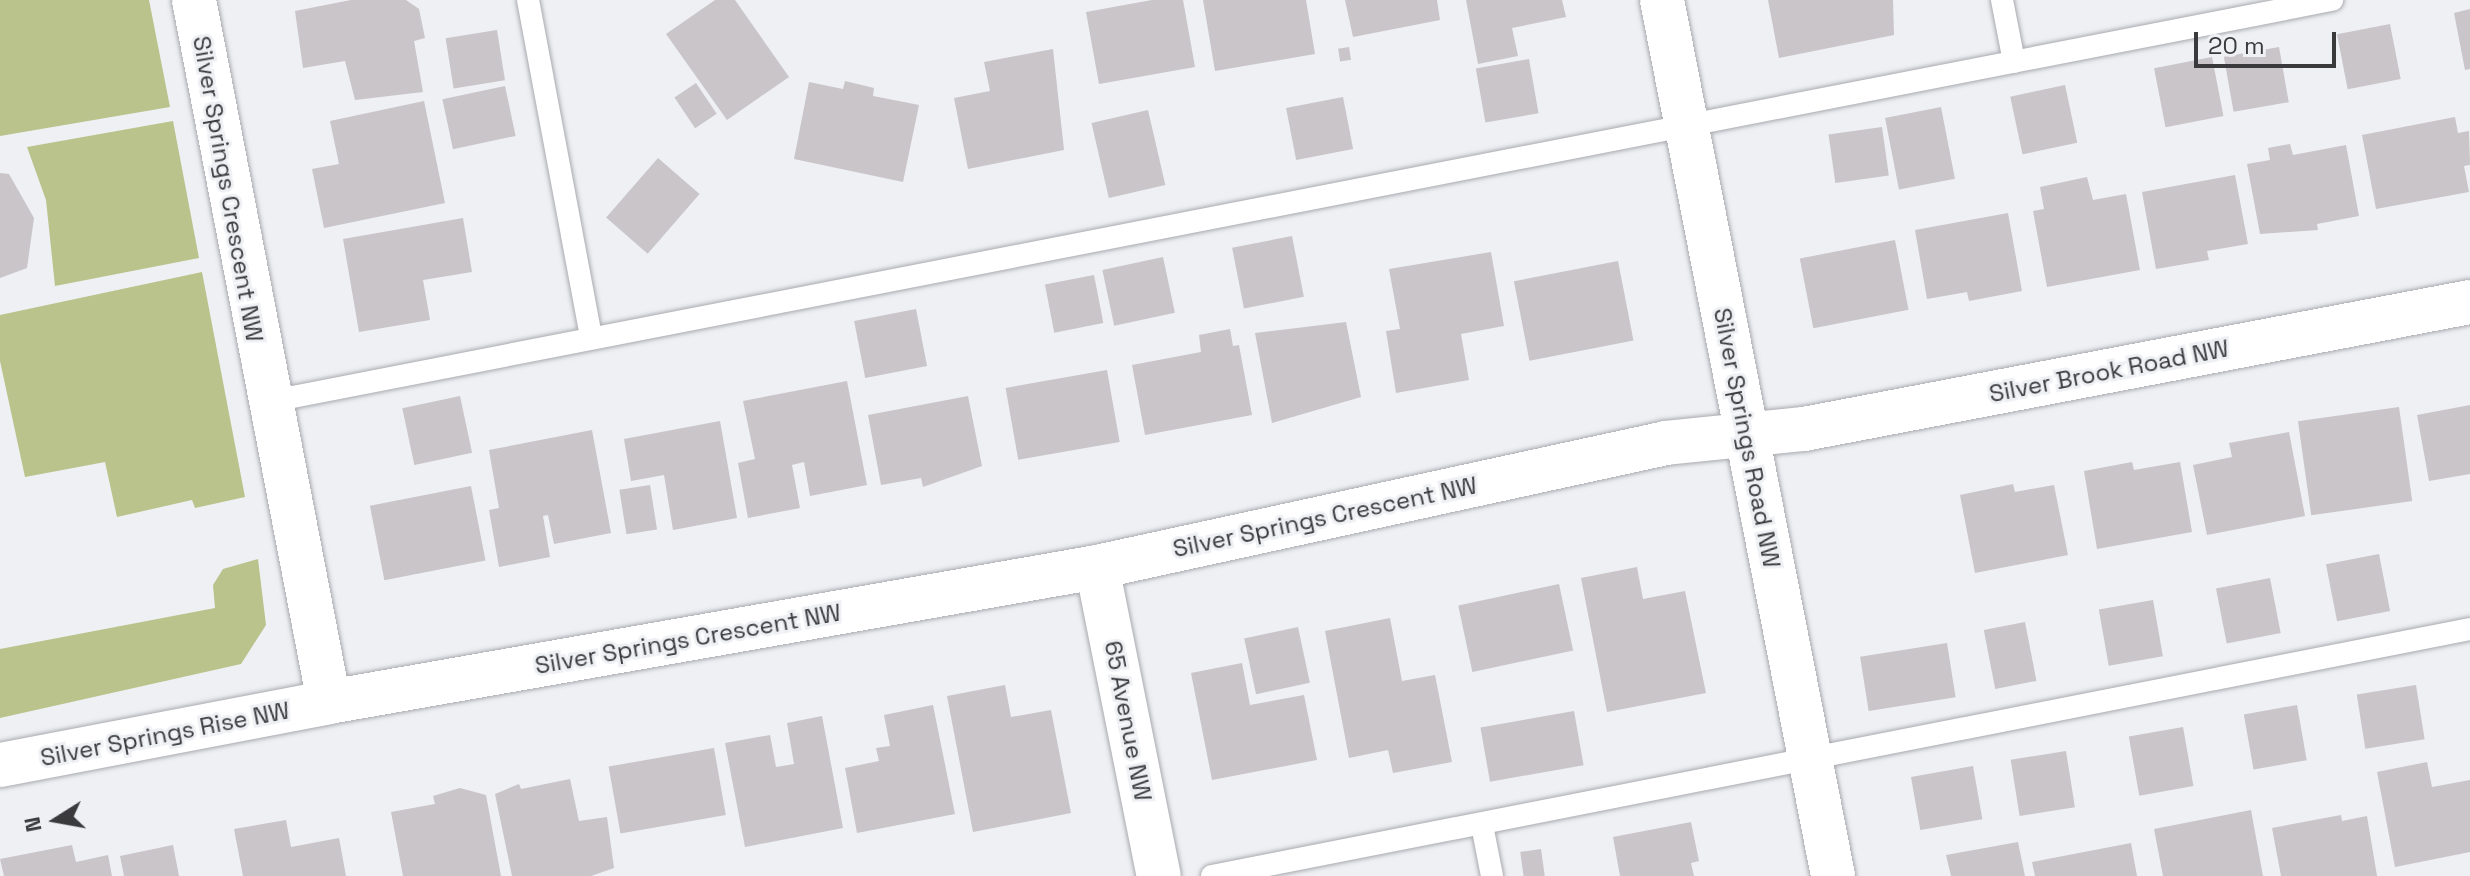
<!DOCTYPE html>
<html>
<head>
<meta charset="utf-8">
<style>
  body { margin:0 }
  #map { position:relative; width:2470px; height:876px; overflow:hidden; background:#eef0f4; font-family:"Space Grotesk",sans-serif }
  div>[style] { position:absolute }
  .green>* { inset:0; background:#b9c38b }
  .building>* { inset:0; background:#c9c5c8; transform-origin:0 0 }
  .roads { filter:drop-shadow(0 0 2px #a9aaaf) drop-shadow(0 0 2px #a9aaaf) }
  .service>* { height:22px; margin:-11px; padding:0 11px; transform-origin:11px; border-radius:11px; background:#fff }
  .minor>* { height:44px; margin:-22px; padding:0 22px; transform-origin:22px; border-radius:22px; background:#fff }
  span { translate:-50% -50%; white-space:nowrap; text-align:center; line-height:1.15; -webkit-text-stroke:6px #eef0f4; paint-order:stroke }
  .street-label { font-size:24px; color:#3a3a3c }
  .north { position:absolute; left:16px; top:780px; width:80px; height:80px; -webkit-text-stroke:6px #eef0f4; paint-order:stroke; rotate:259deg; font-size:22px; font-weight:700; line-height:32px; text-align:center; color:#3a3a3c }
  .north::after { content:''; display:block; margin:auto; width:28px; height:36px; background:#3a3a3c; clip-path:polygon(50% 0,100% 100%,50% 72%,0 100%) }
  .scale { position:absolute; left:2194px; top:32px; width:142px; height:36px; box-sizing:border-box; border:4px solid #3a3a3c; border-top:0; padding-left:10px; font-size:24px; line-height:28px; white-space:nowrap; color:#3a3a3c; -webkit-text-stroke:6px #eef0f4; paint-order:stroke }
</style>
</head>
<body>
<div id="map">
  <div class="green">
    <i style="clip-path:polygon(0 0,149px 0,170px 107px,0 136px)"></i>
    <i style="clip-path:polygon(173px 121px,199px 258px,55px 286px,46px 200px,27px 147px)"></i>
    <i style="clip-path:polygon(202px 272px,245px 497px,195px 508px,192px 500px,117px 517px,105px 462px,25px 477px,0 361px,0 315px)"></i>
    <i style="clip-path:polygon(258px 559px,266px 625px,241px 664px,0 718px,0 649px,215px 608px,213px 585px,223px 569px)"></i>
  </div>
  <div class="building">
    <i style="clip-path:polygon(351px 0,406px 0,419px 9px,425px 38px,414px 41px,423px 92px,355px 100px,345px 61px,303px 68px,295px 11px)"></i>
    <i style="clip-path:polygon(715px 0,735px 0,789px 77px,727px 120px,666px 34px)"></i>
    <i style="clip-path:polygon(1152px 0,1183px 0,1195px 67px,1099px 84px,1086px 12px)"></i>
    <i style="clip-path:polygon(1203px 0,1306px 0,1315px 54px,1215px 71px)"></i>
    <i style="clip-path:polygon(1345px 0,1437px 0,1440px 20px,1353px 37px)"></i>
    <i style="clip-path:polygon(1466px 0,1562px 0,1566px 17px,1512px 28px,1518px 56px,1478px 64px)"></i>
    <i style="clip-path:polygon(1768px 0,1893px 0,1894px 35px,1779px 58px)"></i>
    <i style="clip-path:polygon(2470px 9px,2470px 69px,2465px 70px,2454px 13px)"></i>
    <i style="left:2390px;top:24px;width:56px;height:54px;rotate:79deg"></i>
    <i style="left:497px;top:30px;width:51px;height:52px;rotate:81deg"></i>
    <i style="left:1349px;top:47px;width:13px;height:11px;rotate:81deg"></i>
    <i style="left:2279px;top:47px;width:56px;height:56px;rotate:80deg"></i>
    <i style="clip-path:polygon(1053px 49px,1064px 150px,968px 169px,954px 98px,990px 91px,984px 62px)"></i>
    <i style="left:2212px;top:57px;width:60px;height:59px;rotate:79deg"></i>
    <i style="left:1529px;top:59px;width:55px;height:54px;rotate:80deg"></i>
    <i style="clip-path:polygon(845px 81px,874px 88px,873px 96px,919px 105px,903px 182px,794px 159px,809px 82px,843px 89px)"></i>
    <i style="left:696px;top:83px;width:37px;height:26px;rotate:56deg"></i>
    <i style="left:2065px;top:85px;width:59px;height:56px;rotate:78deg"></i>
    <i style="left:505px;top:86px;width:51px;height:64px;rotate:78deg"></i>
    <i style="left:1343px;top:97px;width:53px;height:58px;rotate:79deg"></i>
    <i style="clip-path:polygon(424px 101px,445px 203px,324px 228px,312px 169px,339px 164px,330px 121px)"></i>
    <i style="left:1941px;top:107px;width:73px;height:57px;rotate:79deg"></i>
    <i style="left:1148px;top:110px;width:77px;height:58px;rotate:77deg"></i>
    <i style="clip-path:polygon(2455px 117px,2458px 133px,2469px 131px,2470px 165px,2464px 166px,2469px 192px,2376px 209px,2362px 135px)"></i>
    <i style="left:1882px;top:127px;width:49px;height:54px;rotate:82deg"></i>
    <i style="clip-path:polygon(2290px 144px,2293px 155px,2346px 145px,2359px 216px,2317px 224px,2318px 230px,2260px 234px,2247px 164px,2270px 160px,2268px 148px)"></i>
    <i style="left:658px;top:158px;width:55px;height:79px;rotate:41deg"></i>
    <i style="clip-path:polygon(0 173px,9px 174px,34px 218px,27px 268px,0 278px)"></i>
    <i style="clip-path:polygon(2235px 175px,2248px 244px,2207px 251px,2209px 260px,2156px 269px,2142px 192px)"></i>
    <i style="clip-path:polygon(2087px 177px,2093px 200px,2126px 194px,2140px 270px,2047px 287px,2033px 211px,2044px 209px,2040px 187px)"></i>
    <i style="clip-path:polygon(2008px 213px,2022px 291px,1969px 301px,1967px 292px,1927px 299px,1915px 230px)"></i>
    <i style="clip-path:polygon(463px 218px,472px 272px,423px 280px,430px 320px,359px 332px,343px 239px)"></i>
    <i style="left:1292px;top:236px;width:62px;height:61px;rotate:79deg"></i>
    <i style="left:1895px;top:240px;width:71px;height:97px;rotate:79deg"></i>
    <i style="clip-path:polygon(1491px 252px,1504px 326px,1461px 334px,1469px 380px,1396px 393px,1386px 331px,1400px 329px,1389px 269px)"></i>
    <i style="left:1163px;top:257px;width:57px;height:62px;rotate:78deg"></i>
    <i style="left:1618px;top:261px;width:81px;height:106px;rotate:79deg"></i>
    <i style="left:1094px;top:275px;width:49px;height:50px;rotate:79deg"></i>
    <i style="left:916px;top:309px;width:58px;height:63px;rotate:79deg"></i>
    <i style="clip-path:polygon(1346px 322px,1361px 397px,1272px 423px,1255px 333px)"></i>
    <i style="clip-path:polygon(1230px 329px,1233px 346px,1239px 345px,1252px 415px,1145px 435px,1132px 365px,1201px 352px,1199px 335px)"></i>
    <i style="left:1107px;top:370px;width:73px;height:103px;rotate:80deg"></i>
    <i style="clip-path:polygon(847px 381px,867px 485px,810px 496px,804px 462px,792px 465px,800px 508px,748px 518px,738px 463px,755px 459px,743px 401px)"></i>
    <i style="left:460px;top:396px;width:58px;height:59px;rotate:78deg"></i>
    <i style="clip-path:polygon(968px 396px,982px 466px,923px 487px,921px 478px,881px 485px,868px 415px)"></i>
    <i style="clip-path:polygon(2470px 405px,2470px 474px,2429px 481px,2417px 415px)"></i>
    <i style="left:2399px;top:407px;width:95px;height:102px;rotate:82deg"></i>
    <i style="clip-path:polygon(720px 421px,737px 518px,673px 530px,664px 475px,631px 481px,624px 439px)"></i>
    <i style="clip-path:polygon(592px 430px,611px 533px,554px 544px,548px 515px,543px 516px,550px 557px,499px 567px,489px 510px,499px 508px,489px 450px)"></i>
    <i style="clip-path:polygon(2289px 432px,2305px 516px,2207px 535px,2193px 465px,2232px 457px,2229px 443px)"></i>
    <i style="clip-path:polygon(2132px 462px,2134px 470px,2180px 462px,2192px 532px,2097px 549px,2084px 471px)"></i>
    <i style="clip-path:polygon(2013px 484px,2015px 492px,2054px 485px,2068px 555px,1975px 573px,1960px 495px)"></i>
    <i style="left:650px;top:485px;width:45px;height:31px;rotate:81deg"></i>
    <i style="left:471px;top:486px;width:76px;height:103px;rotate:79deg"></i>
    <i style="left:2379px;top:554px;width:58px;height:54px;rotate:79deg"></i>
    <i style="clip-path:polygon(1637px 567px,1643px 599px,1685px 591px,1706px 693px,1607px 712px,1581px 578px)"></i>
    <i style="left:2270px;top:578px;width:56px;height:55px;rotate:79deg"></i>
    <i style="left:1559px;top:584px;width:68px;height:103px;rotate:78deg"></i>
    <i style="left:2153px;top:600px;width:57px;height:55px;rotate:80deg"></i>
    <i style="clip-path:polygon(1390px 618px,1402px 681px,1435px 675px,1452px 762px,1393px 773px,1388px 750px,1349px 758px,1325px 631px)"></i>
    <i style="left:2025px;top:622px;width:60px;height:42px;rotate:79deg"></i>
    <i style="left:1298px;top:627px;width:57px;height:55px;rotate:78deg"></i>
    <i style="left:1947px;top:643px;width:55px;height:88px;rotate:81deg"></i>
    <i style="clip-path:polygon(1242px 663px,1250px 705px,1304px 695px,1317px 760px,1212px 780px,1191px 673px)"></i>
    <i style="clip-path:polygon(1005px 685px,1011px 717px,1051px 710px,1071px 813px,973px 832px,947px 696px)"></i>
    <i style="left:2416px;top:685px;width:55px;height:60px;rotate:81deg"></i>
    <i style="clip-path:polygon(933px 705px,955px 814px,857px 833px,845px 768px,879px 761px,876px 748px,890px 746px,884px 715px)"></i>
    <i style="left:2297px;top:705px;width:56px;height:54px;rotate:80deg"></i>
    <i style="left:1574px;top:711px;width:55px;height:95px;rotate:80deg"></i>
    <i style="clip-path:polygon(822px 716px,843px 828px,745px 847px,725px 743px,770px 735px,776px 767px,794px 764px,787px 723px)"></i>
    <i style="left:2183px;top:727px;width:60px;height:55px;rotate:80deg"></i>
    <i style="left:714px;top:748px;width:68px;height:107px;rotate:80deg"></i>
    <i style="left:2066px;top:751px;width:57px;height:56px;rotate:81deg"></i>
    <i style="clip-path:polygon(2427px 762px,2432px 787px,2470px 780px,2470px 852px,2395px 867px,2377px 772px)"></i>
    <i style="left:1973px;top:766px;width:54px;height:63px;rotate:80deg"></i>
    <i style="clip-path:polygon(570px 779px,579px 821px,607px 817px,614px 868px,591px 876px,512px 876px,495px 794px,519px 784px,521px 789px)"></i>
    <i style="clip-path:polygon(460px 788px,486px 795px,501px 876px,403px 876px,391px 812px,435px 804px,433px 796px)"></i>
    <i style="clip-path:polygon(2251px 810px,2263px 876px,2163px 876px,2154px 829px)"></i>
    <i style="clip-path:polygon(2341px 815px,2342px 821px,2367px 816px,2377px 876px,2281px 876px,2272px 828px)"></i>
    <i style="clip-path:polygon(286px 820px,291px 847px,339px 838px,346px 876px,243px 876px,234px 829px)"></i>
    <i style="clip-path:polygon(1691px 822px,1699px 861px,1691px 863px,1694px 876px,1620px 876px,1613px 837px)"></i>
    <i style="clip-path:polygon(2018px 842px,2025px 876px,1951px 876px,1946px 855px)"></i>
    <i style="clip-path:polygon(2131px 843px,2137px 876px,2035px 876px,2032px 862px)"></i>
    <i style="clip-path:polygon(72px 845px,76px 862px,108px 855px,112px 876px,4px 876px,0 859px)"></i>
    <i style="clip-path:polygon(173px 845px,179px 876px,124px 876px,120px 856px)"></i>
    <i style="left:1541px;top:849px;width:27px;height:21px;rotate:82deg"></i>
  </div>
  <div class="roads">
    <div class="service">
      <i style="left:528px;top:0;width:343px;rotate:79.4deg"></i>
      <i style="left:2002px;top:0;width:63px;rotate:79deg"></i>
      <i style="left:267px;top:402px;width:2104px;rotate:-11.02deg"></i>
      <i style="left:1482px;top:825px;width:52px;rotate:78.9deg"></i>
      <i style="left:1212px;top:876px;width:1282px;rotate:-11.11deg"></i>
    </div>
    <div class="minor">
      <i style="left:194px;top:0;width:715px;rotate:79.11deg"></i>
      <i style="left:329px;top:702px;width:780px;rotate:-9.97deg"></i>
      <i style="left:1097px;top:567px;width:582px;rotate:-12.29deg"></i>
      <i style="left:1666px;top:443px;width:139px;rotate:-5.8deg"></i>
      <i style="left:1804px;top:429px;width:678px;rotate:-10.8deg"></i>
      <i style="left:1662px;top:0;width:893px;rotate:78.95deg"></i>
      <i style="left:1097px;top:567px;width:315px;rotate:78.7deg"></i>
      <i style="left:0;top:765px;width:335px;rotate:-10.8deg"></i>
    </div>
  </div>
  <div class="street-label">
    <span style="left:228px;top:189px;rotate:80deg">Silver Springs Crescent NW</span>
    <span style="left:2109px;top:371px;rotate:-11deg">Silver Brook Road NW</span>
    <span style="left:1747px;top:438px;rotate:79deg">Silver Springs Road NW</span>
    <span style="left:1325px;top:517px;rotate:-12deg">Silver Springs Crescent NW</span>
    <span style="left:688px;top:639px;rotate:-10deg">Silver Springs Crescent NW</span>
    <span style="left:1128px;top:721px;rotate:79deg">65 Avenue NW</span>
    <span style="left:165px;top:734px;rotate:-11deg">Silver Springs Rise NW</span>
  </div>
  <div class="north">N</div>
  <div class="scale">20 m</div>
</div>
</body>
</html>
